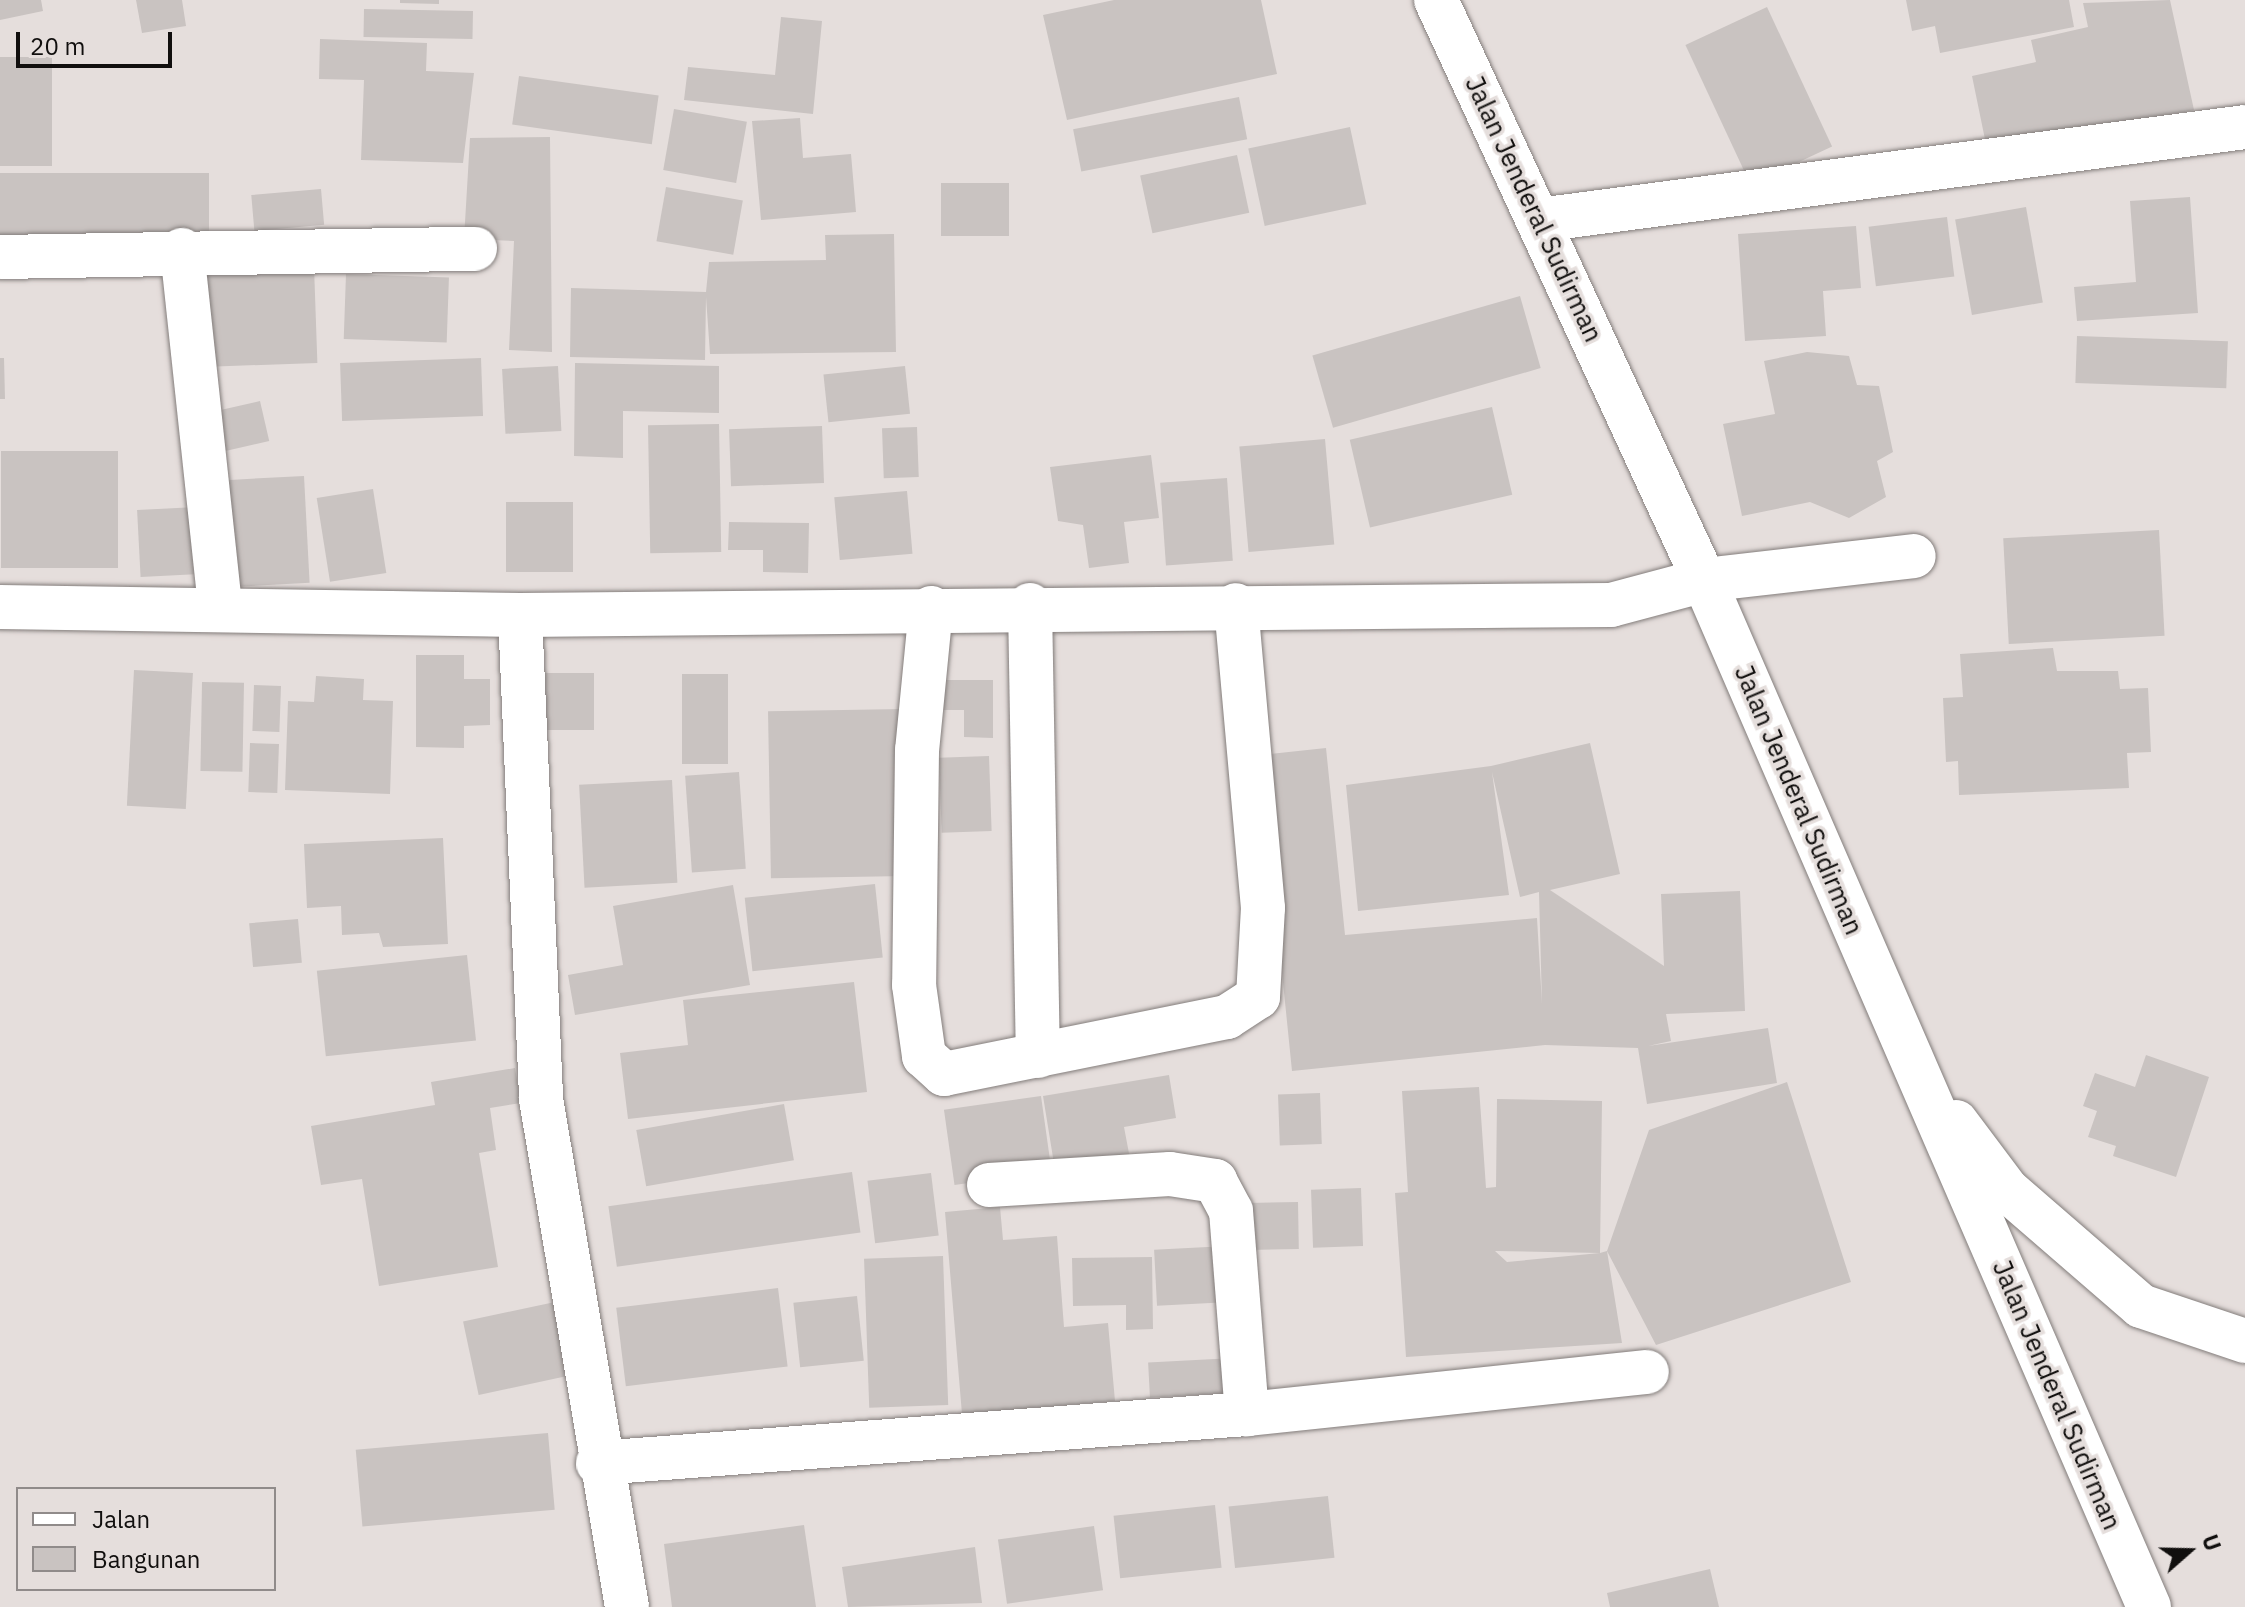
<!DOCTYPE html>
<html>
<head>
<meta charset="utf-8">
<style>
  body { margin:0 }
  #map { position:relative; width:2245px; height:1607px; overflow:hidden; background:#e5dedc; font-family:"IBM Plex Sans",sans-serif }
  div>[style] { position:absolute }
  .building>* { inset:0; background:#c9c3c1; transform-origin:0 0 }
  .roads { filter:drop-shadow(0 0 2px #837d7b) drop-shadow(0 0 2px #837d7b) }
  .minor>* { height:44px; margin:-22px; padding:0 22px; transform-origin:22px; border-radius:22px; background:#fff }
  .major>* { height:44px; margin:-22px; padding:0 22px; transform-origin:22px; border-radius:22px; background:#fff }
  span { translate:-50% -50%; white-space:nowrap; text-align:center; line-height:1.15; -webkit-text-stroke:7px #e5dedc; paint-order:stroke }
  .street-label { font-size:26px; color:#110f0e }
  .legend { position:absolute; left:16px; top:1487px; width:260px; height:104px; box-sizing:border-box; background:#e5dedc; border:2px solid #908b8a; margin:0; padding:10px 14px; list-style:none; font-size:24px; color:#110f0e }
  .legend li { display:flex; align-items:center; gap:16px; height:40px }
  .legend b { width:40px; border:2px solid #908b8a }
  .north { position:absolute; left:2149px; top:1511px; width:80px; height:80px; -webkit-text-stroke:6px #e5dedc; paint-order:stroke; rotate:70deg; font-size:22px; font-weight:700; line-height:32px; text-align:center; color:#110f0e }
  .north::after { content:''; display:block; margin:auto; width:28px; height:36px; background:#110f0e; clip-path:polygon(50% 0,100% 100%,50% 72%,0 100%) }
  .scale { position:absolute; left:16px; top:32px; width:156px; height:36px; box-sizing:border-box; border:4px solid #110f0e; border-top:0; padding-left:10px; font-size:24px; line-height:28px; white-space:nowrap; color:#110f0e; -webkit-text-stroke:6px #e5dedc; paint-order:stroke }
</style>
</head>
<body>
<div id="map">
  <div class="building">
    <i style="clip-path:polygon(0 0,41px 0,43px 11px,0 20px)"></i>
    <i style="clip-path:polygon(136px 0,182px 0,186px 26px,142px 33px)"></i>
    <i style="clip-path:polygon(400px 0,439px 0,439px 4px,400px 3px)"></i>
    <i style="clip-path:polygon(1114px 0,1261px 0,1277px 74px,1067px 120px,1043px 15px)"></i>
    <i style="clip-path:polygon(1906px 0,2069px 0,2074px 27px,1940px 53px,1935px 26px,1912px 31px)"></i>
    <i style="clip-path:polygon(2170px 0,2194px 110px,1988px 154px,1972px 76px,2036px 62px,2031px 40px,2088px 27px,2083px 3px)"></i>
    <i style="left:1767px;top:7px;width:154px;height:90px;rotate:65deg"></i>
    <i style="left:364px;top:9px;width:109px;height:28px;rotate:1deg"></i>
    <i style="clip-path:polygon(781px 17px,822px 21px,813px 114px,684px 100px,688px 67px,775px 75px)"></i>
    <i style="clip-path:polygon(320px 39px,427px 43px,426px 71px,474px 73px,463px 163px,361px 160px,364px 80px,319px 79px)"></i>
    <i style="left:0;top:57px;width:52px;height:109px"></i>
    <i style="left:519px;top:76px;width:141px;height:49px;rotate:8deg"></i>
    <i style="left:1239px;top:97px;width:43px;height:169px;rotate:79deg"></i>
    <i style="left:674px;top:109px;width:74px;height:62px;rotate:10deg"></i>
    <i style="clip-path:polygon(800px 118px,803px 158px,851px 154px,856px 212px,761px 220px,752px 121px)"></i>
    <i style="left:1350px;top:127px;width:79px;height:104px;rotate:78deg"></i>
    <i style="clip-path:polygon(550px 137px,552px 352px,509px 350px,514px 241px,464px 239px,470px 138px)"></i>
    <i style="left:1237px;top:155px;width:59px;height:99px;rotate:78deg"></i>
    <i style="left:209px;top:173px;width:62px;height:209px;rotate:90deg"></i>
    <i style="left:941px;top:183px;width:68px;height:53px"></i>
    <i style="left:666px;top:187px;width:78px;height:55px;rotate:10deg"></i>
    <i style="left:321px;top:189px;width:36px;height:70px;rotate:85deg"></i>
    <i style="clip-path:polygon(2190px 197px,2198px 313px,2077px 321px,2074px 287px,2136px 282px,2130px 201px)"></i>
    <i style="left:2026px;top:207px;width:97px;height:72px;rotate:80deg"></i>
    <i style="left:1947px;top:217px;width:60px;height:79px;rotate:83deg"></i>
    <i style="clip-path:polygon(1856px 226px,1861px 288px,1823px 291px,1826px 336px,1745px 341px,1738px 234px)"></i>
    <i style="clip-path:polygon(894px 234px,896px 352px,710px 354px,706px 297px,705px 360px,570px 357px,571px 288px,706px 292px,709px 262px,826px 260px,825px 235px)"></i>
    <i style="left:314px;top:266px;width:97px;height:108px;rotate:88deg"></i>
    <i style="left:346px;top:274px;width:103px;height:65px;rotate:2deg"></i>
    <i style="left:1520px;top:296px;width:75px;height:216px;rotate:74deg"></i>
    <i style="left:2077px;top:336px;width:151px;height:47px;rotate:2deg"></i>
    <i style="clip-path:polygon(1807px 352px,1849px 356px,1857px 385px,1879px 386px,1893px 452px,1877px 461px,1886px 497px,1849px 518px,1810px 502px,1742px 516px,1723px 424px,1775px 414px,1764px 361px)"></i>
    <i style="clip-path:polygon(0 358px,4px 358px,5px 399px,0 399px)"></i>
    <i style="left:481px;top:358px;width:58px;height:141px;rotate:88deg"></i>
    <i style="clip-path:polygon(575px 363px,719px 366px,719px 413px,623px 411px,623px 458px,574px 456px)"></i>
    <i style="left:558px;top:366px;width:65px;height:56px;rotate:87deg"></i>
    <i style="left:905px;top:366px;width:48px;height:82px;rotate:84deg"></i>
    <i style="left:260px;top:401px;width:41px;height:46px;rotate:77deg"></i>
    <i style="left:1492px;top:407px;width:90px;height:146px;rotate:77deg"></i>
    <i style="left:719px;top:424px;width:128px;height:71px;rotate:89deg"></i>
    <i style="left:822px;top:426px;width:57px;height:93px;rotate:88deg"></i>
    <i style="left:917px;top:427px;width:50px;height:35px;rotate:88deg"></i>
    <i style="left:1325px;top:439px;width:106px;height:86px;rotate:85deg"></i>
    <i style="left:1px;top:451px;width:117px;height:117px"></i>
    <i style="clip-path:polygon(1151px 455px,1159px 518px,1124px 522px,1129px 563px,1089px 568px,1083px 525px,1058px 521px,1050px 467px)"></i>
    <i style="left:304px;top:476px;width:107px;height:79px;rotate:87deg"></i>
    <i style="left:1227px;top:478px;width:83px;height:67px;rotate:86deg"></i>
    <i style="left:373px;top:489px;width:85px;height:57px;rotate:81deg"></i>
    <i style="left:907px;top:491px;width:63px;height:73px;rotate:85deg"></i>
    <i style="left:506px;top:502px;width:67px;height:70px"></i>
    <i style="left:196px;top:507px;width:67px;height:59px;rotate:87deg"></i>
    <i style="clip-path:polygon(729px 522px,809px 523px,808px 573px,763px 572px,763px 550px,728px 550px)"></i>
    <i style="left:2159px;top:530px;width:106px;height:156px;rotate:87deg"></i>
    <i style="clip-path:polygon(2053px 648px,2057px 671px,2118px 671px,2120px 689px,2148px 688px,2151px 752px,2127px 753px,2129px 788px,1959px 795px,1958px 761px,1946px 762px,1943px 698px,1963px 697px,1960px 654px)"></i>
    <i style="clip-path:polygon(416px 655px,464px 655px,464px 679px,490px 679px,490px 725px,464px 726px,464px 748px,416px 747px)"></i>
    <i style="left:134px;top:670px;width:59px;height:136px;rotate:3deg"></i>
    <i style="left:541px;top:673px;width:53px;height:57px"></i>
    <i style="left:682px;top:674px;width:46px;height:90px"></i>
    <i style="clip-path:polygon(316px 676px,364px 679px,363px 700px,393px 701px,390px 794px,285px 790px,288px 701px,314px 702px)"></i>
    <i style="clip-path:polygon(936px 680px,993px 680px,993px 738px,964px 737px,964px 710px,935px 710px)"></i>
    <i style="left:202px;top:682px;width:42px;height:89px;rotate:1deg"></i>
    <i style="left:254px;top:685px;width:27px;height:46px;rotate:2deg"></i>
    <i style="left:903px;top:709px;width:167px;height:135px;rotate:89deg"></i>
    <i style="left:250px;top:743px;width:29px;height:49px;rotate:2deg"></i>
    <i style="clip-path:polygon(1590px 743px,1620px 874px,1550px 890px,1664px 966px,1661px 894px,1740px 891px,1745px 1011px,1666px 1014px,1671px 1041px,1648px 1046px,1768px 1028px,1777px 1083px,1647px 1104px,1638px 1048px,1545px 1045px,1292px 1071px,1260px 755px,1326px 748px,1345px 935px,1537px 918px,1542px 1004px,1539px 892px,1520px 897px,1492px 772px,1509px 895px,1358px 911px,1346px 785px,1491px 766px)"></i>
    <i style="left:989px;top:756px;width:75px;height:50px;rotate:88deg"></i>
    <i style="left:739px;top:772px;width:97px;height:54px;rotate:86deg"></i>
    <i style="left:672px;top:780px;width:103px;height:93px;rotate:87deg"></i>
    <i style="clip-path:polygon(443px 838px,448px 944px,383px 947px,379px 933px,342px 935px,341px 906px,307px 908px,304px 844px)"></i>
    <i style="left:875px;top:884px;width:74px;height:131px;rotate:84deg"></i>
    <i style="clip-path:polygon(733px 885px,750px 985px,575px 1015px,568px 975px,623px 965px,613px 906px)"></i>
    <i style="left:298px;top:919px;width:44px;height:49px;rotate:85deg"></i>
    <i style="left:467px;top:955px;width:86px;height:151px;rotate:84deg"></i>
    <i style="clip-path:polygon(854px 982px,867px 1092px,628px 1119px,620px 1053px,688px 1045px,683px 1000px)"></i>
    <i style="clip-path:polygon(2146px 1055px,2209px 1077px,2176px 1177px,2113px 1156px,2116px 1146px,2088px 1137px,2097px 1111px,2083px 1106px,2095px 1073px,2135px 1087px)"></i>
    <i style="clip-path:polygon(515px 1068px,521px 1103px,490px 1108px,496px 1150px,479px 1153px,498px 1267px,379px 1286px,362px 1179px,321px 1185px,311px 1126px,435px 1105px,431px 1082px)"></i>
    <i style="clip-path:polygon(1169px 1075px,1176px 1118px,1124px 1127px,1131px 1164px,1056px 1176px,1043px 1096px)"></i>
    <i style="clip-path:polygon(evenodd,1787px 1082px,1851px 1282px,1656px 1345px,1607px 1251px,1622px 1343px,1406px 1357px,1395px 1193px,1408px 1192px,1402px 1091px,1479px 1087px,1486px 1188px,1496px 1187px,1497px 1099px,1602px 1101px,1600px 1253px,1607px 1251px,1649px 1130px,1787px 1082px,1495px 1251px,1600px 1253px,1507px 1262px,1495px 1251px)"></i>
    <i style="left:1320px;top:1093px;width:51px;height:42px;rotate:88deg"></i>
    <i style="left:1041px;top:1096px;width:76px;height:98px;rotate:82deg"></i>
    <i style="left:784px;top:1104px;width:57px;height:150px;rotate:80deg"></i>
    <i style="left:852px;top:1172px;width:61px;height:246px;rotate:82deg"></i>
    <i style="left:931px;top:1173px;width:63px;height:64px;rotate:83deg"></i>
    <i style="left:1361px;top:1188px;width:58px;height:50px;rotate:88deg"></i>
    <i style="left:1298px;top:1202px;width:47px;height:52px;rotate:89deg"></i>
    <i style="clip-path:polygon(1000px 1207px,1003px 1240px,1057px 1236px,1064px 1327px,1108px 1323px,1115px 1401px,962px 1414px,945px 1212px)"></i>
    <i style="left:1227px;top:1246px;width:56px;height:73px;rotate:87deg"></i>
    <i style="left:943px;top:1256px;width:149px;height:79px;rotate:88deg"></i>
    <i style="clip-path:polygon(1152px 1257px,1153px 1329px,1126px 1330px,1126px 1305px,1073px 1306px,1072px 1258px)"></i>
    <i style="left:778px;top:1288px;width:79px;height:163px;rotate:83deg"></i>
    <i style="left:857px;top:1296px;width:65px;height:64px;rotate:84deg"></i>
    <i style="left:555px;top:1302px;width:75px;height:94px;rotate:78deg"></i>
    <i style="left:1234px;top:1358px;width:35px;height:86px;rotate:87deg"></i>
    <i style="left:548px;top:1433px;width:77px;height:193px;rotate:85deg"></i>
    <i style="left:1328px;top:1496px;width:62px;height:100px;rotate:84deg"></i>
    <i style="left:1215px;top:1505px;width:63px;height:102px;rotate:84deg"></i>
    <i style="clip-path:polygon(804px 1525px,816px 1607px,672px 1607px,664px 1544px)"></i>
    <i style="left:1094px;top:1526px;width:65px;height:97px;rotate:82deg"></i>
    <i style="clip-path:polygon(975px 1547px,982px 1603px,848px 1607px,842px 1567px)"></i>
    <i style="clip-path:polygon(1710px 1569px,1719px 1607px,1610px 1607px,1607px 1593px)"></i>
  </div>
  <div class="roads">
    <div class="minor">
      <i style="left:1539px;top:220px;width:712px;rotate:-7.5deg"></i>
      <i style="left:182px;top:250px;width:358px;rotate:83.9deg"></i>
      <i style="left:0;top:257px;width:475px;rotate:-1deg"></i>
      <i style="left:1030px;top:605px;width:451px;rotate:89deg"></i>
      <i style="left:0;top:607px;width:520px;rotate:0.88deg"></i>
      <i style="left:520px;top:615px;width:1091px;rotate:-0.53deg"></i>
      <i style="left:1611px;top:605px;width:96px;rotate:-15deg"></i>
      <i style="left:1704px;top:580px;width:211px;rotate:-6.5deg"></i>
      <i style="left:931px;top:608px;width:143px;rotate:95.6deg"></i>
      <i style="left:917px;top:750px;width:235px;rotate:90.7deg"></i>
      <i style="left:914px;top:985px;width:72px;rotate:82deg"></i>
      <i style="left:924px;top:1056px;width:27px;rotate:42deg"></i>
      <i style="left:944px;top:1074px;width:289px;rotate:-11.4deg"></i>
      <i style="left:1227px;top:1017px;width:37px;rotate:-33deg"></i>
      <i style="left:1258px;top:997px;width:89px;rotate:-86.8deg"></i>
      <i style="left:1263px;top:908px;width:304px;rotate:-95.1deg"></i>
      <i style="left:520px;top:615px;width:484px;rotate:87.5deg"></i>
      <i style="left:541px;top:1099px;width:515px;rotate:80.39deg"></i>
      <i style="left:989px;top:1185px;width:181px;rotate:-3.5deg"></i>
      <i style="left:1170px;top:1174px;width:46px;rotate:8.8deg"></i>
      <i style="left:1215px;top:1181px;width:34px;rotate:62deg"></i>
      <i style="left:1231px;top:1211px;width:204px;rotate:85.5deg"></i>
      <i style="left:598px;top:1463px;width:651px;rotate:-4.32deg"></i>
      <i style="left:1247px;top:1414px;width:402px;rotate:-6deg"></i>
    </div>
    <div class="major">
      <i style="left:1436px;top:0;width:639px;rotate:65.2deg"></i>
      <i style="left:1704px;top:580px;width:1119px;rotate:66.57deg"></i>
      <i style="left:1956px;top:1122px;width:85px;rotate:53.1deg"></i>
      <i style="left:2007px;top:1190px;width:177px;rotate:40.9deg"></i>
      <i style="left:2141px;top:1306px;width:110px;rotate:18.6deg"></i>
    </div>
  </div>
  <div class="street-label">
    <span style="left:1534px;top:209px;rotate:65deg">Jalan Jenderal Sudirman</span>
    <span style="left:1799px;top:800px;rotate:67deg">Jalan Jenderal Sudirman</span>
    <span style="left:2057px;top:1395px;rotate:67deg">Jalan Jenderal Sudirman</span>
  </div>
  <ul class="legend">
  <li><b style="height:10px;background:#fff"></b>Jalan</li>
  <li><b style="height:22px;background:#c9c3c1"></b>Bangunan</li>
  </ul>
  <div class="north">U</div>
  <div class="scale">20 m</div>
</div>
</body>
</html>
